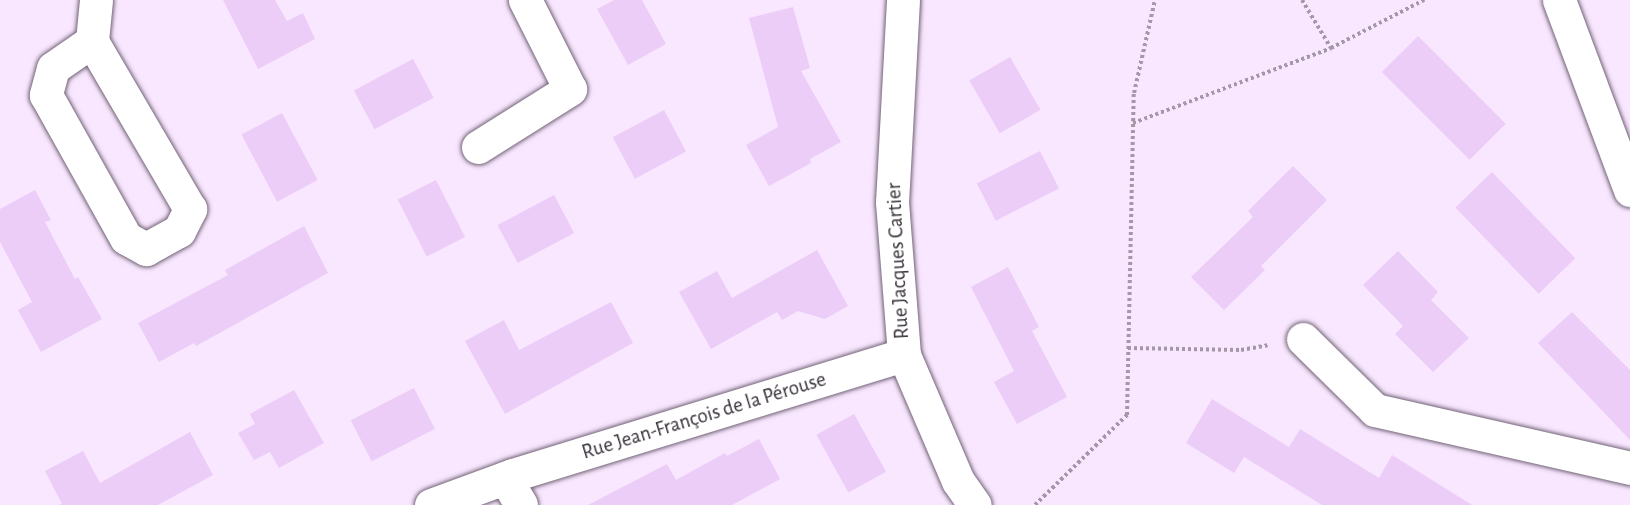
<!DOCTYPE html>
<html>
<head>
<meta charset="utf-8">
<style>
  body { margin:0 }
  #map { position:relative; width:1630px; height:505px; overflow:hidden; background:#f8e7fe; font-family:"Alegreya Sans",sans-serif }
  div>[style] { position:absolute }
  .building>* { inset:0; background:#eccdf8; transform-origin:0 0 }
  .path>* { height:4px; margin-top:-2px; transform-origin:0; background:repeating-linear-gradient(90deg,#a497a8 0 3px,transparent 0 6px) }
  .roads { filter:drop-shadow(0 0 2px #726377) drop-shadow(0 0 2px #726377) }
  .minor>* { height:33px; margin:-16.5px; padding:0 16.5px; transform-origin:16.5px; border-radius:16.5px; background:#fff }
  span { translate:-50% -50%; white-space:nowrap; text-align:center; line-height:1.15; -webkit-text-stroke:5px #fff; paint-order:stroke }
  .street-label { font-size:21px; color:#39323b }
</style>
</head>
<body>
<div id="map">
  <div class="building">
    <i style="clip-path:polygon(223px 0,275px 0,287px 21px,303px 13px,315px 39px,258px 69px)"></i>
    <i style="clip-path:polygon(614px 0,642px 0,666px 44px,628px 65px,597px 9px)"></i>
    <i style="clip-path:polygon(793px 7px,810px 68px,801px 71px,841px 142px,810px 159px,811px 163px,769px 186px,746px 145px,778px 127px,749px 18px)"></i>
    <i style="left:1418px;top:36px;width:124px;height:51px;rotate:45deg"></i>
    <i style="left:1010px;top:57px;width:61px;height:47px;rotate:60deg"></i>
    <i style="left:413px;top:59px;width:44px;height:67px;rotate:62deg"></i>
    <i style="left:664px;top:110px;width:47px;height:58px;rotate:62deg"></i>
    <i style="left:282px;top:113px;width:76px;height:46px;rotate:62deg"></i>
    <i style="left:1040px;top:151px;width:42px;height:71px;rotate:63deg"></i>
    <i style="clip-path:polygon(1293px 166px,1327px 200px,1261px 266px,1265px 270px,1224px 310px,1191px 277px,1253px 217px,1248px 211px)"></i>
    <i style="left:1492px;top:172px;width:120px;height:51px;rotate:46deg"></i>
    <i style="left:436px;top:180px;width:64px;height:43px;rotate:63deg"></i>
    <i style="clip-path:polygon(35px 190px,51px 220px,45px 222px,75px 279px,78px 277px,102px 319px,41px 352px,18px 310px,32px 302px,0 242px,0 209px)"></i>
    <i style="left:554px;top:195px;width:43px;height:64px;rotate:62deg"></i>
    <i style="clip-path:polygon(304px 226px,328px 273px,196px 346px,194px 343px,159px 362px,138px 323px,228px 275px,225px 270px)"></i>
    <i style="clip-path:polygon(817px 250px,848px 306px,825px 319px,798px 311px,782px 320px,777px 312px,711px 349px,679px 292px,717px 271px,732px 298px)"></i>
    <i style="clip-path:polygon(1398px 251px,1438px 292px,1431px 300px,1469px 338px,1433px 372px,1395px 334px,1403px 326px,1363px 285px)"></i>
    <i style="clip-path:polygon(1008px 267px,1039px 327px,1032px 331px,1067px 397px,1017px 424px,994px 382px,1014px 371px,971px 287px)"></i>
    <i style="clip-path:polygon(611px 302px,633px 343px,505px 414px,465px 341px,504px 320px,519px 350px)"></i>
    <i style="clip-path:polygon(1572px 312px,1630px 370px,1630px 440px,1538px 343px)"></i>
    <i style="left:414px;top:388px;width:46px;height:71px;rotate:63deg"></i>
    <i style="clip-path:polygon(294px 390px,324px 443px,279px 468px,270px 452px,254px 460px,238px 433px,255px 424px,250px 414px)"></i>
    <i style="clip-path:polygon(1212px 399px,1289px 447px,1300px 429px,1379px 478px,1392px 455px,1472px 505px,1322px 505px,1244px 457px,1234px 473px,1186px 443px)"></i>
    <i style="left:854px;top:414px;width:66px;height:43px;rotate:61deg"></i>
    <i style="clip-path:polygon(190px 432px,213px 475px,158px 505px,59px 505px,62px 504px,45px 471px,83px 451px,100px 483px)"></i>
    <i style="clip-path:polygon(759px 439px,780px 479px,732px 505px,588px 505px,667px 464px,676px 480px,725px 453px,727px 456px)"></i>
  </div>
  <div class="path">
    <i style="left:1302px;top:0;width:56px;rotate:58.9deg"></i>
    <i style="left:1133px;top:123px;width:212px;rotate:-20.7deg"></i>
    <i style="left:1331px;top:48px;width:105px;rotate:-27.3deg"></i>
    <i style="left:1128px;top:348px;width:113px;rotate:1deg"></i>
    <i style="left:1241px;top:350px;width:27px;rotate:-10deg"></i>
    <i style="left:1035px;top:505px;width:129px;rotate:-44.4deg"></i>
    <i style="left:1127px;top:415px;width:322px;rotate:-88.8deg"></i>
    <i style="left:1134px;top:93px;width:95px;rotate:-77.3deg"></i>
  </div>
  <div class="roads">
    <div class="minor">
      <i style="left:903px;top:0;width:202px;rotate:93.1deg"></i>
      <i style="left:892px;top:202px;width:153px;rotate:85.5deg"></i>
      <i style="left:904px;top:355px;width:137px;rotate:66.8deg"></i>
      <i style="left:958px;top:481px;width:29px;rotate:55deg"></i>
      <i style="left:1559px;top:0;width:203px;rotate:69.5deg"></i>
      <i style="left:92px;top:41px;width:47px;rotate:145.3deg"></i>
      <i style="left:53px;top:68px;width:28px;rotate:105deg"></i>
      <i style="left:46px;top:95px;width:164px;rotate:60.8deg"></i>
      <i style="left:126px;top:238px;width:23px;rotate:29deg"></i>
      <i style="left:146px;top:249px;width:38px;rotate:-29deg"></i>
      <i style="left:179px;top:231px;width:25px;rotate:-63deg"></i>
      <i style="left:190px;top:209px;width:194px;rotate:-120.3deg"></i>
      <i style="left:92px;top:41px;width:41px;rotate:-84.4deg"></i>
      <i style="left:478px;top:147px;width:109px;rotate:-32.2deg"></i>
      <i style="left:570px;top:89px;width:100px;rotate:-116.8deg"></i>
      <i style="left:1303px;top:339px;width:101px;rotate:44.6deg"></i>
      <i style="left:1375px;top:410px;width:262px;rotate:12.8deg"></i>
      <i style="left:505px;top:478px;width:31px;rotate:59deg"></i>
      <i style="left:431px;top:505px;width:87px;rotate:-20.1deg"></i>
      <i style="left:513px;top:475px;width:409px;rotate:-17.1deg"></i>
    </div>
  </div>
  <div class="street-label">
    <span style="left:898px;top:261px;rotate:-93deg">Rue Jacques Cartier</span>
    <span style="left:704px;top:416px;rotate:-17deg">Rue Jean-François de la Pérouse</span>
  </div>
</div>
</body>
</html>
